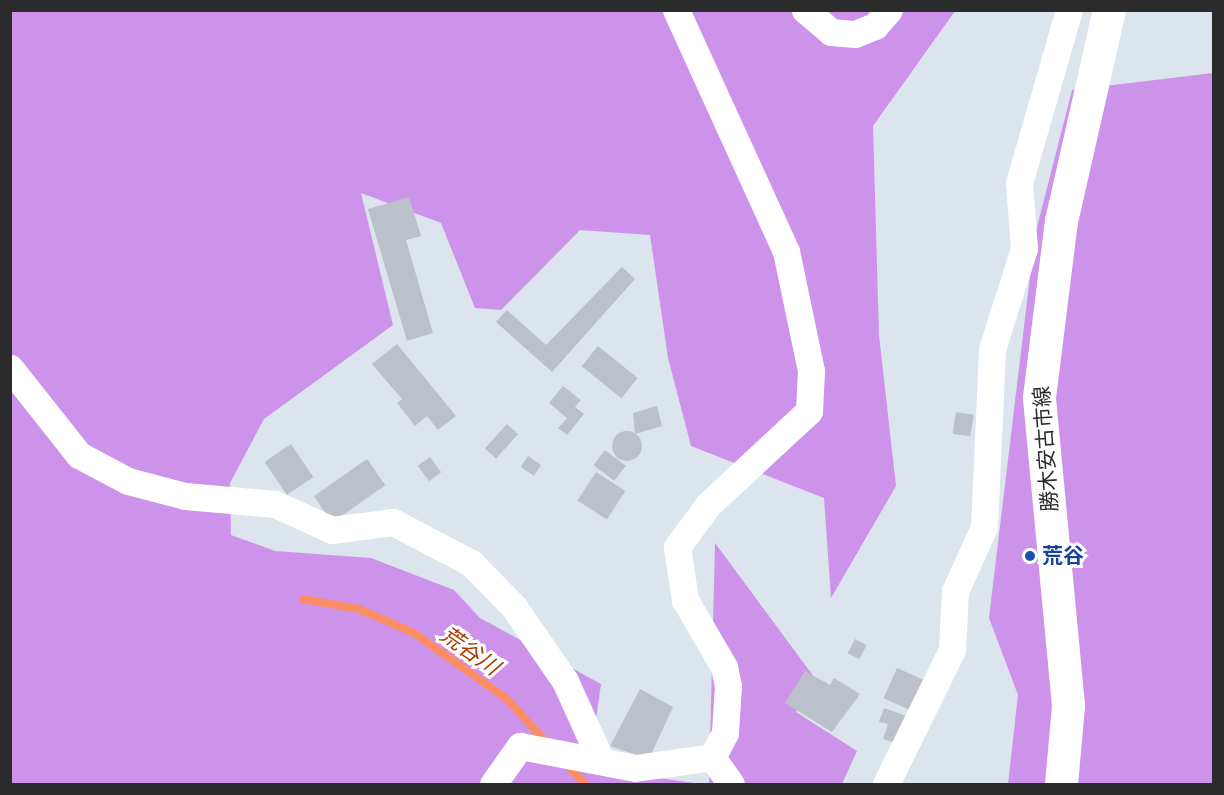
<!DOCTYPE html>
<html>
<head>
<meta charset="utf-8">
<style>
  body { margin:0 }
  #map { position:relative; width:1224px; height:795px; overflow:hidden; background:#dce4ee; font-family:Raleway,"Noto Sans JP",sans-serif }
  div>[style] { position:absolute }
  .green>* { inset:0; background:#cd93ea }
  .stream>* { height:8px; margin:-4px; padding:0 4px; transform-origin:4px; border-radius:4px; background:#fb8d65 }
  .building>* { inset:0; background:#bcc0ca; transform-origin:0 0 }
  .round { border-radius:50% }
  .street>* { height:27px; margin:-13.5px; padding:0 13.5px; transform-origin:13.5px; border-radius:13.5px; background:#fff }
  .secondary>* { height:33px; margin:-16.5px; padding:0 16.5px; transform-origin:16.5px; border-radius:16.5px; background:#fff }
  .dots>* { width:16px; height:16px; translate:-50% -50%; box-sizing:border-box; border:3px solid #fff; border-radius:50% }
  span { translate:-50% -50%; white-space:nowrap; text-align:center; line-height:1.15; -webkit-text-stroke:6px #fff; paint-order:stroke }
  .street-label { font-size:21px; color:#2b2b2b }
  .transit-label { font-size:21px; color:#164399; font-weight:700 }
  .left { translate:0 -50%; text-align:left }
  .water-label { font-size:22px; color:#ab3b00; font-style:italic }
  .frame { position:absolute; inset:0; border:12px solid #2b2b2b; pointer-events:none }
</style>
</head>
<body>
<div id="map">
  <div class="green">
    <i style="clip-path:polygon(10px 11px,955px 11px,873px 126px,879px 335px,896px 486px,831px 598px,824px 498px,691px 446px,668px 358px,650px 235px,580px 230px,501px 310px,475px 308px,441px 223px,361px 193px,393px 325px,264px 419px,230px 483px,231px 535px,275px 551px,371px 558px,454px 590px,480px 618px,601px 684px,589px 768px,701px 784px,11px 784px)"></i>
    <i style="clip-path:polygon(1213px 73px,1213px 784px,1008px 784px,1018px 695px,989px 618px,1035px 235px,1072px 90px)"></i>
    <i style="clip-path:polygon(715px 543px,814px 677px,796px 712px,857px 751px,842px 784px,709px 784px)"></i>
  </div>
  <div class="stream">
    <i style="left:303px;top:599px;width:57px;rotate:10.1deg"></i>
    <i style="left:359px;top:609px;width:60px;rotate:23.6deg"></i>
    <i style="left:414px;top:633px;width:114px;rotate:35.4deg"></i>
    <i style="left:507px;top:699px;width:58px;rotate:47.8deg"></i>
    <i style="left:564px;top:762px;width:30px;rotate:46deg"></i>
  </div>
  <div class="building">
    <i style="clip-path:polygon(409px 197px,421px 236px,406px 240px,433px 333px,407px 341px,368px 209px)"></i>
    <i style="clip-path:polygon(622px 267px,635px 279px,552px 372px,496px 322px,507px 310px,546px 345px)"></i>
    <i style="clip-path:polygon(397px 344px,456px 416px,438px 430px,427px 416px,415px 426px,397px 403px,402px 399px,372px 364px)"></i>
    <i style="left:598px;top:346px;width:51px;height:26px;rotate:39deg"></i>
    <i style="clip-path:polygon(563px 386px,581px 400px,575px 407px,584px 414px,567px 435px,558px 428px,567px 418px,549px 403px)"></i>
    <i style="clip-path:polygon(657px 406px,662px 426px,635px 434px,633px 413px)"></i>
    <i style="left:956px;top:412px;width:18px;height:22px;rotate:9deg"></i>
    <i style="left:507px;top:424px;width:15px;height:33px;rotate:42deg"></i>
    <i class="round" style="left:612px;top:431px;width:30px;height:30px"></i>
    <i style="left:291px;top:444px;width:40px;height:32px;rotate:56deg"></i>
    <i style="left:605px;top:450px;width:26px;height:19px;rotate:37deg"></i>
    <i style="left:528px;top:456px;width:16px;height:13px;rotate:35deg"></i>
    <i style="left:430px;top:457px;width:19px;height:15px;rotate:54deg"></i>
    <i style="left:367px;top:459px;width:32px;height:65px;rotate:55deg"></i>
    <i style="left:596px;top:472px;width:35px;height:34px;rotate:33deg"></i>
    <i style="left:855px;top:639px;width:13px;height:16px;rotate:27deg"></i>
    <i style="left:897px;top:668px;width:32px;height:33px;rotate:24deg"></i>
    <i style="clip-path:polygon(805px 671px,830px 685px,834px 678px,860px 694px,832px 732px,785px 703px)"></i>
    <i style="clip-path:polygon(640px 689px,673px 707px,649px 759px,610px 746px)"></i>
    <i style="clip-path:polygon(884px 708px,909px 717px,901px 745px,883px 739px,888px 724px,879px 722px)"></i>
  </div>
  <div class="street">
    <i style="left:676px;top:10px;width:265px;rotate:65.5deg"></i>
    <i style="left:786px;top:251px;width:123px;rotate:78.2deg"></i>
    <i style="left:811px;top:371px;width:40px;rotate:92.9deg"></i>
    <i style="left:809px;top:411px;width:138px;rotate:137.1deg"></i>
    <i style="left:708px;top:505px;width:52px;rotate:126.4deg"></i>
    <i style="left:677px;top:547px;width:54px;rotate:81.4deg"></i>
    <i style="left:685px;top:600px;width:78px;rotate:59.8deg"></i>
    <i style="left:724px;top:667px;width:19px;rotate:78deg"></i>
    <i style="left:728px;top:686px;width:47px;rotate:93.7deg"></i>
    <i style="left:725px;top:733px;width:27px;rotate:118deg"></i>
    <i style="left:805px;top:10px;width:34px;rotate:40deg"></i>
    <i style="left:831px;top:32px;width:24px;rotate:5deg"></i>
    <i style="left:855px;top:34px;width:22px;rotate:-22deg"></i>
    <i style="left:875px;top:26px;width:21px;rotate:-49deg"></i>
    <i style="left:10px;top:368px;width:111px;rotate:51.6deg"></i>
    <i style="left:79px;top:455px;width:55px;rotate:28deg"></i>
    <i style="left:128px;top:481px;width:59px;rotate:14.7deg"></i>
    <i style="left:185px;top:496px;width:90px;rotate:5.1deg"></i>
    <i style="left:275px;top:504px;width:63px;rotate:24.5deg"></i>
    <i style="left:332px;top:530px;width:62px;rotate:-7.5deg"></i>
    <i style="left:393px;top:522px;width:88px;rotate:27.7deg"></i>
    <i style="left:471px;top:563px;width:62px;rotate:45.7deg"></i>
    <i style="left:514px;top:607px;width:90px;rotate:55.4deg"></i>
    <i style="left:565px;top:681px;width:85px;rotate:65.6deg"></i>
    <i style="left:712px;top:757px;width:33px;rotate:55deg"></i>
    <i style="left:493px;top:784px;width:47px;rotate:-54.6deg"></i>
    <i style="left:520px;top:746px;width:117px;rotate:10.8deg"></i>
    <i style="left:635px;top:768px;width:78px;rotate:-8.1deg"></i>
    <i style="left:886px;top:784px;width:149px;rotate:-63.8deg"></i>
    <i style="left:952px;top:650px;width:59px;rotate:-87.1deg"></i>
    <i style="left:955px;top:591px;width:70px;rotate:-65.6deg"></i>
    <i style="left:984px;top:527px;width:178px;rotate:-87.4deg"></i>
    <i style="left:992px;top:349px;width:106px;rotate:-72.4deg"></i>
    <i style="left:1024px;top:248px;width:65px;rotate:-94.4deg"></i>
    <i style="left:1019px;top:183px;width:180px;rotate:-73.9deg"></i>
  </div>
  <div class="secondary">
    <i style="left:1061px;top:784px;width:79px;rotate:-84.9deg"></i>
    <i style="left:1068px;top:705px;width:309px;rotate:-95.4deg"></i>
    <i style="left:1039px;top:397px;width:177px;rotate:-82.9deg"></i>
    <i style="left:1061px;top:221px;width:216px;rotate:-77.2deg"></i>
  </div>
  <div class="dots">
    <i style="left:1030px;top:556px;background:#1a4fb4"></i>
  </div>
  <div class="street-label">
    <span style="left:1046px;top:449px;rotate:-94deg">勝木安古市線</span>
  </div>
  <div class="transit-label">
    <span class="left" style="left:1042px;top:556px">荒谷</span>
  </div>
  <div class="water-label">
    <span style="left:470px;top:651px;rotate:35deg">荒谷川</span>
  </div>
  <div class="frame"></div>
</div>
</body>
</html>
